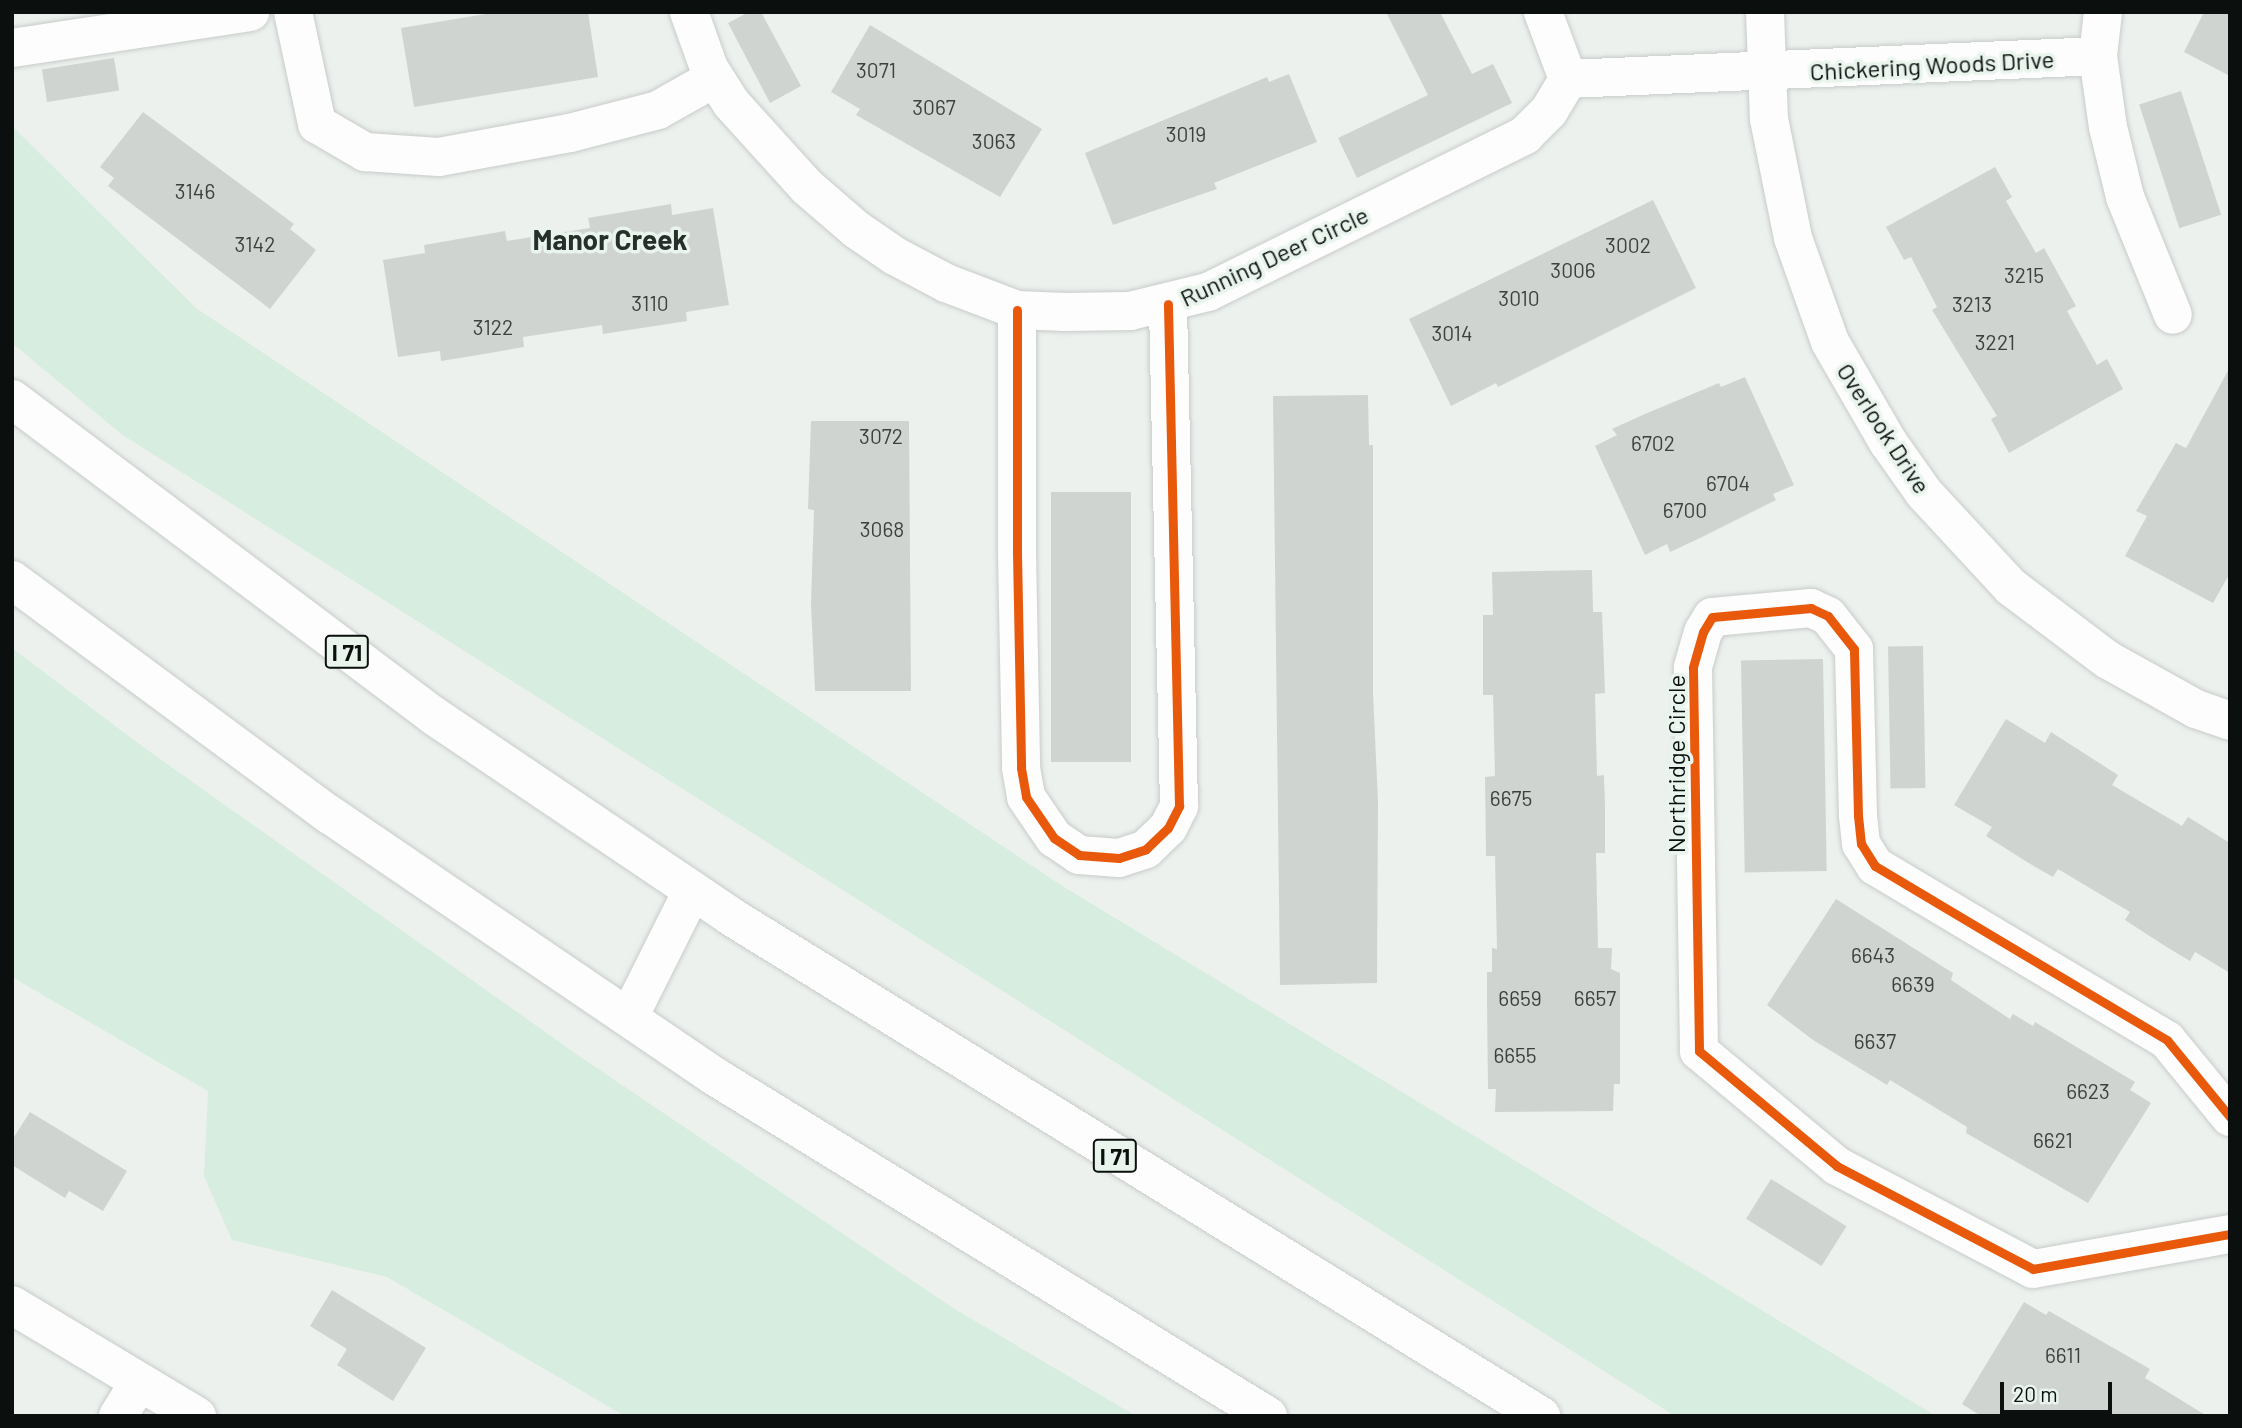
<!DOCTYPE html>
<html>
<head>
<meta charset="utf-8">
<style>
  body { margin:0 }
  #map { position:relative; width:2242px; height:1428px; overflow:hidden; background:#ecf1ee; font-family:Barlow,sans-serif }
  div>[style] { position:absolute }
  .green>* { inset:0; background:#d7ede0 }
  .building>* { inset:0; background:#cfd4d1; transform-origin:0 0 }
  .roads { filter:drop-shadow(0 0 2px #c8ccc9) drop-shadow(0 0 2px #c8ccc9) }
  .minor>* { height:38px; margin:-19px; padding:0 19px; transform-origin:19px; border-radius:19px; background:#fcfdfc }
  .highway>* { height:38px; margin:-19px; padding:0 19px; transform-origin:19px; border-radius:19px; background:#fcfdfc }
  .cycleway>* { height:9px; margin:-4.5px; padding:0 4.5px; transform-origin:4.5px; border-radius:4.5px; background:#e8590c }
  span { translate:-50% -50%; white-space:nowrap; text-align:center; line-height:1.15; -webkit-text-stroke:7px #e9f4ed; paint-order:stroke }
  .number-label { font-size:21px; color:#3c403e }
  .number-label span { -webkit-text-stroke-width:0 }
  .shield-label span { padding:2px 5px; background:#e9f4ed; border:2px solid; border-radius:5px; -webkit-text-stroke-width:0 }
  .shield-label { font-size:23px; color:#0b0f0d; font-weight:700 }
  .street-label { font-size:24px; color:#0b0f0d }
  .quarter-label { font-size:28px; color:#272f2b; font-weight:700 }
  .frame { position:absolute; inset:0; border:14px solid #0b0f0d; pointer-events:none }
  .scale { position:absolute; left:2000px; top:1382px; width:112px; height:32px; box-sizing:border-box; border:4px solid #0b0f0d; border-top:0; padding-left:9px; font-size:21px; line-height:24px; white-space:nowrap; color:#0b0f0d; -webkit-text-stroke:5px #e9f4ed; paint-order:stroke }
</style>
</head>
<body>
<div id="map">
  <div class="green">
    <i style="clip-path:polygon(12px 126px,196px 308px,1064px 887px,1936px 1416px,1675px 1416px,121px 434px,12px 343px)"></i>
    <i style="clip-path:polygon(12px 648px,139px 744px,579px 1056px,953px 1308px,1136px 1416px,625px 1416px,387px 1277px,232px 1240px,204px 1176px,208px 1091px,12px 977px)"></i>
  </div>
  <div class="building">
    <i style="clip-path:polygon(498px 12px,588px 12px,598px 77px,414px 107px,401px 28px)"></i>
    <i style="clip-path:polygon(749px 12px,761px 12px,801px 86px,770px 103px,728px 23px)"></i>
    <i style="clip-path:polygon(1386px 12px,1440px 12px,1472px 74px,1493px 64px,1512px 103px,1357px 178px,1338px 138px,1428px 95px)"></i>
    <i style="clip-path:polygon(2204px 12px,2230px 12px,2230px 76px,2184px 52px)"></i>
    <i style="clip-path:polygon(870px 25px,1042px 129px,1000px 197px,856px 115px,860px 109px,831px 92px)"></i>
    <i style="left:114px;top:58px;width:33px;height:73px;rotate:81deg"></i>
    <i style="clip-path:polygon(1289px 74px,1317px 142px,1214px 183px,1217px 189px,1113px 225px,1085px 153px,1267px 77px,1269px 82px)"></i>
    <i style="left:2181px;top:91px;width:130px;height:44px;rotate:72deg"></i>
    <i style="clip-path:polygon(143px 112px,294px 224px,290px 229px,316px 250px,270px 309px,108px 186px,114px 178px,100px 167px)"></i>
    <i style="clip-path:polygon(1995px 167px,2012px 197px,2006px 201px,2036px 253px,2044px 248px,2076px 306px,2067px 311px,2097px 365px,2107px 359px,2123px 389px,2009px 453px,1991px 419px,1997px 416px,1932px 310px,1937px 307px,1911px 257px,1904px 260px,1886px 227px)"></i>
    <i style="clip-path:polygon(1653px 200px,1696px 288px,1498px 387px,1496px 383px,1451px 406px,1409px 319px)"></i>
    <i style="clip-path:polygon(671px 204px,672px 215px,713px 208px,729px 305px,686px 312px,687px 321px,603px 334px,602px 325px,523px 337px,524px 347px,472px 356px,441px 361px,440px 351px,398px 357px,383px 260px,425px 253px,424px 245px,505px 231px,507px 241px,590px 228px,588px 218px)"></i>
    <i style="clip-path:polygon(2230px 367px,2230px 573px,2213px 603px,2125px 556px,2147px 516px,2136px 511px,2176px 443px,2186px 448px)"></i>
    <i style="clip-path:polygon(1745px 377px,1794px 485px,1773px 494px,1776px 500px,1700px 538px,1670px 552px,1667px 544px,1645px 555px,1595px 446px,1617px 435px,1612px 429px,1645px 414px,1719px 383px,1721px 387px)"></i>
    <i style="clip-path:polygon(1368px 395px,1369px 445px,1373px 445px,1373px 693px,1378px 801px,1377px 983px,1280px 985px,1273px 396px)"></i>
    <i style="clip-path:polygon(811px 421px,909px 421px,911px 691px,815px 691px,811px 604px,814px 510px,808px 509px)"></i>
    <i style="left:1051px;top:492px;width:80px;height:270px"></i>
    <i style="clip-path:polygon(1592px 570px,1593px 612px,1602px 612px,1605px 693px,1595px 694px,1597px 776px,1604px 775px,1605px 805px,1605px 853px,1596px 853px,1598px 948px,1612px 948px,1611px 969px,1620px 973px,1620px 1084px,1614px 1084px,1613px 1111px,1495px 1112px,1496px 1089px,1488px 1089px,1487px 1004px,1487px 972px,1492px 972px,1492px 948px,1497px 949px,1495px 856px,1486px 856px,1485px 777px,1495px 776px,1493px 695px,1483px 695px,1483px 615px,1493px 615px,1492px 572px)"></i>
    <i style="left:1923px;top:646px;width:142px;height:35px;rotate:89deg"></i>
    <i style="left:1823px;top:659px;width:212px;height:82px;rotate:89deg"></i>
    <i style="clip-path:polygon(2006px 719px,2045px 743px,2051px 732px,2118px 775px,2112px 785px,2182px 826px,2188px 817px,2230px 843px,2230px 973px,2195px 952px,2190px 961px,2165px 946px,2125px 920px,2130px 912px,2058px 869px,2053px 877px,2027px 862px,1986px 836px,1992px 827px,1954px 805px)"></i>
    <i style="clip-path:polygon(1836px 899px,1953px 973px,1951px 980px,2010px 1019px,2013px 1014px,2033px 1026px,2035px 1022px,2135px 1082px,2130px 1090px,2151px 1103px,2088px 1203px,1966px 1133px,1967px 1127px,1890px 1080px,1887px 1085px,1813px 1040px,1767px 1005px)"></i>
    <i style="clip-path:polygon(30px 1112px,127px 1171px,103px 1211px,69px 1191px,65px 1198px,12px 1165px,12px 1140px)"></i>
    <i style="left:1771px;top:1179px;width:89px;height:47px;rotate:32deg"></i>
    <i style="clip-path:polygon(332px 1290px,426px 1348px,393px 1401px,337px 1365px,347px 1349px,310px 1326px)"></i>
    <i style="clip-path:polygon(2024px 1302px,2046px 1315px,2049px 1311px,2150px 1369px,2145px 1378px,2207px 1416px,1981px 1416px,1962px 1404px)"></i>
  </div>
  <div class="roads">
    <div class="minor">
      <i style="left:293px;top:12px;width:115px;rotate:77.9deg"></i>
      <i style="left:317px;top:124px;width:56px;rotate:30.3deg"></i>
      <i style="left:365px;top:152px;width:74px;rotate:3.9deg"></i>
      <i style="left:439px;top:157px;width:133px;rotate:-10.4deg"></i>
      <i style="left:570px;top:133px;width:91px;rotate:-14.6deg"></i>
      <i style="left:658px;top:110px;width:65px;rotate:-29.3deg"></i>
      <i style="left:689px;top:12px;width:59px;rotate:70.3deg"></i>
      <i style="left:709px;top:68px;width:41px;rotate:57.8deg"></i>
      <i style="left:731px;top:103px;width:113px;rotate:47.9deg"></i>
      <i style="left:807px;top:187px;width:66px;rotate:40.7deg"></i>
      <i style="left:857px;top:230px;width:46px;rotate:34.4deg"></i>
      <i style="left:895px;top:256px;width:58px;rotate:27.9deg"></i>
      <i style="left:946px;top:283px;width:76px;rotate:20.8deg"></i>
      <i style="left:1017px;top:310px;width:48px;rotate:2.4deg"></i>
      <i style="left:1065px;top:312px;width:65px;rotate:-0.9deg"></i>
      <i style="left:1130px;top:311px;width:80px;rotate:-13.7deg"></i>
      <i style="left:1208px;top:292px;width:354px;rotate:-26.3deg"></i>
      <i style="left:1525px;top:135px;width:34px;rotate:-45deg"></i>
      <i style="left:1549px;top:111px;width:37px;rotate:-59deg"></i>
      <i style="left:1568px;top:79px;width:72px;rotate:-110.5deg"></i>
      <i style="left:1765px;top:12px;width:107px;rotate:87.9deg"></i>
      <i style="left:1769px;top:119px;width:121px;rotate:78.6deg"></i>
      <i style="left:1793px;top:238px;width:110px;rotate:70.4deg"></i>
      <i style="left:1830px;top:342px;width:116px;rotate:59.9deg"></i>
      <i style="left:1888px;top:442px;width:62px;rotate:54.8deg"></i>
      <i style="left:1924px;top:493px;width:128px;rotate:47.2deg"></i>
      <i style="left:2011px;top:587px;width:121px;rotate:37deg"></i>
      <i style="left:2108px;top:660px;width:101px;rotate:29.1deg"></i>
      <i style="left:2196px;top:709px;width:36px;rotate:19deg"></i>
      <i style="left:2103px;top:12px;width:44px;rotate:96.5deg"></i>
      <i style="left:2098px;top:56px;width:72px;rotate:82deg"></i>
      <i style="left:2108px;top:127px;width:72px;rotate:76.3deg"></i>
      <i style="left:2125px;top:197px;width:127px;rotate:67.9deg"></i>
      <i style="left:12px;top:48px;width:241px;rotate:-8.6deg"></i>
      <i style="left:1568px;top:79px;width:530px;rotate:-2.48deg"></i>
      <i style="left:1017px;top:310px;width:243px;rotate:90deg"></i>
      <i style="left:1017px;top:553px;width:215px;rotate:88.9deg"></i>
      <i style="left:1021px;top:768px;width:29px;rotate:80deg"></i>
      <i style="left:1026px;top:797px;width:50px;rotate:55.7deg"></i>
      <i style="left:1054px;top:838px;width:30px;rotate:34deg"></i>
      <i style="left:1079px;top:855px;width:40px;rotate:4.3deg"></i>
      <i style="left:1119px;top:858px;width:28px;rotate:-18deg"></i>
      <i style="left:1146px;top:849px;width:30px;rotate:-44deg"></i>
      <i style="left:1168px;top:828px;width:25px;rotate:-63deg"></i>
      <i style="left:1179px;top:806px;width:502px;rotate:-91.26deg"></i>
      <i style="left:629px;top:1017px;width:141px;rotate:-63.4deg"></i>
      <i style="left:2230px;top:1117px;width:99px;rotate:-129.3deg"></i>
      <i style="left:2167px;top:1040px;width:340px;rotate:-149.2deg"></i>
      <i style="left:1875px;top:866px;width:26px;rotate:-122deg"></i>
      <i style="left:1861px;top:844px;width:29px;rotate:-96deg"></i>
      <i style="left:1858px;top:815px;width:166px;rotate:-91.4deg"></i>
      <i style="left:1854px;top:649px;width:42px;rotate:-128.2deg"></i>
      <i style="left:1828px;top:616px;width:19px;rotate:-155deg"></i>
      <i style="left:1811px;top:608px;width:99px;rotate:174.8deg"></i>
      <i style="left:1712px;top:617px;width:17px;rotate:121deg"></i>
      <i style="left:1703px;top:632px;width:37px;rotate:106deg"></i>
      <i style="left:1693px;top:668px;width:383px;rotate:89.1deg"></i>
      <i style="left:1699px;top:1051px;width:180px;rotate:39.8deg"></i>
      <i style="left:1837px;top:1166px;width:221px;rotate:27.7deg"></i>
      <i style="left:2033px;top:1269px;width:200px;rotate:-10.1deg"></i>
      <i style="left:12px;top:1305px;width:216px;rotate:31deg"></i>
      <i style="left:118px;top:1416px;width:40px;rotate:-58deg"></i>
    </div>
    <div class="highway">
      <i style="left:12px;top:399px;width:528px;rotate:36.91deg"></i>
      <i style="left:434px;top:716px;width:357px;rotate:34deg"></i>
      <i style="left:730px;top:916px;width:953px;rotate:31.65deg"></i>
      <i style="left:12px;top:580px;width:395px;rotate:36.5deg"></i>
      <i style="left:330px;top:815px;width:464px;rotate:34.2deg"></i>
      <i style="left:714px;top:1076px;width:650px;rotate:31.54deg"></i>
    </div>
  </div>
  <div class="cycleway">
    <i style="left:1017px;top:310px;width:243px;rotate:90deg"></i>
    <i style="left:1017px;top:553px;width:215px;rotate:88.9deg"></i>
    <i style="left:1021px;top:768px;width:29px;rotate:80deg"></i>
    <i style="left:1026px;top:797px;width:50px;rotate:55.7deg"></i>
    <i style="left:1054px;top:838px;width:30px;rotate:34deg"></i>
    <i style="left:1079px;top:855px;width:40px;rotate:4.3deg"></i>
    <i style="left:1119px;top:858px;width:28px;rotate:-18deg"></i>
    <i style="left:1146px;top:849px;width:30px;rotate:-44deg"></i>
    <i style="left:1168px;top:828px;width:25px;rotate:-63deg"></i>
    <i style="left:1179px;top:806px;width:502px;rotate:-91.26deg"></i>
    <i style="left:2230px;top:1117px;width:99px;rotate:-129.3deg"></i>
    <i style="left:2167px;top:1040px;width:340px;rotate:-149.2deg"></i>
    <i style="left:1875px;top:866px;width:26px;rotate:-122deg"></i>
    <i style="left:1861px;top:844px;width:29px;rotate:-96deg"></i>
    <i style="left:1858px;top:815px;width:166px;rotate:-91.4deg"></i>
    <i style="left:1854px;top:649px;width:42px;rotate:-128.2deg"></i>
    <i style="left:1828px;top:616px;width:19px;rotate:-155deg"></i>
    <i style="left:1811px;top:608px;width:99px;rotate:174.8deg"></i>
    <i style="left:1712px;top:617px;width:17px;rotate:121deg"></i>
    <i style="left:1703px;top:632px;width:37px;rotate:106deg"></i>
    <i style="left:1693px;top:668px;width:383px;rotate:89.1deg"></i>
    <i style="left:1699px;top:1051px;width:180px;rotate:39.8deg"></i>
    <i style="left:1837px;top:1166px;width:221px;rotate:27.7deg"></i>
    <i style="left:2033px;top:1269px;width:200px;rotate:-10.1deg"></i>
  </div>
  <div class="number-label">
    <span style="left:876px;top:70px">3071</span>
    <span style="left:934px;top:107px">3067</span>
    <span style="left:1186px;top:134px">3019</span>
    <span style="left:994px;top:141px">3063</span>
    <span style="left:195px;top:191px">3146</span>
    <span style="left:255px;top:244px">3142</span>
    <span style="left:1628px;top:245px">3002</span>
    <span style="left:1573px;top:270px">3006</span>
    <span style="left:2024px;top:275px">3215</span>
    <span style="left:1519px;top:298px">3010</span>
    <span style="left:650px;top:303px">3110</span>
    <span style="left:1972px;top:304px">3213</span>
    <span style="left:493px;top:327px">3122</span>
    <span style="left:1452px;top:333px">3014</span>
    <span style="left:1995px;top:342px">3221</span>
    <span style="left:881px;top:436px">3072</span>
    <span style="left:1653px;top:443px">6702</span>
    <span style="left:1728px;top:483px">6704</span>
    <span style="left:1685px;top:510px">6700</span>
    <span style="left:882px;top:529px">3068</span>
    <span style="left:1511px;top:798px">6675</span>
    <span style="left:1873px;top:955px">6643</span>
    <span style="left:1913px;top:984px">6639</span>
    <span style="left:1520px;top:998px">6659</span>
    <span style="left:1595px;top:998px">6657</span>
    <span style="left:1875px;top:1041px">6637</span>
    <span style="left:1515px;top:1055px">6655</span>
    <span style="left:2088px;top:1091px">6623</span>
    <span style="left:2053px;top:1140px">6621</span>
    <span style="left:2063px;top:1355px">6611</span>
  </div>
  <div class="shield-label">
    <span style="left:347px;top:652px">I 71</span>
    <span style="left:1115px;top:1156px">I 71</span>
  </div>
  <div class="street-label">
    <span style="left:1932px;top:65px;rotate:-3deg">Chickering Woods Drive</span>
    <span style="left:1274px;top:256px;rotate:-25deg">Running Deer Circle</span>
    <span style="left:1884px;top:428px;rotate:57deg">Overlook Drive</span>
    <span style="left:1676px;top:764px;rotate:-90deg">Northridge Circle</span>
  </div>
  <div class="quarter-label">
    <span style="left:610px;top:239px">Manor Creek</span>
  </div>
  <div class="frame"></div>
  <div class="scale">20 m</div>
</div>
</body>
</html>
